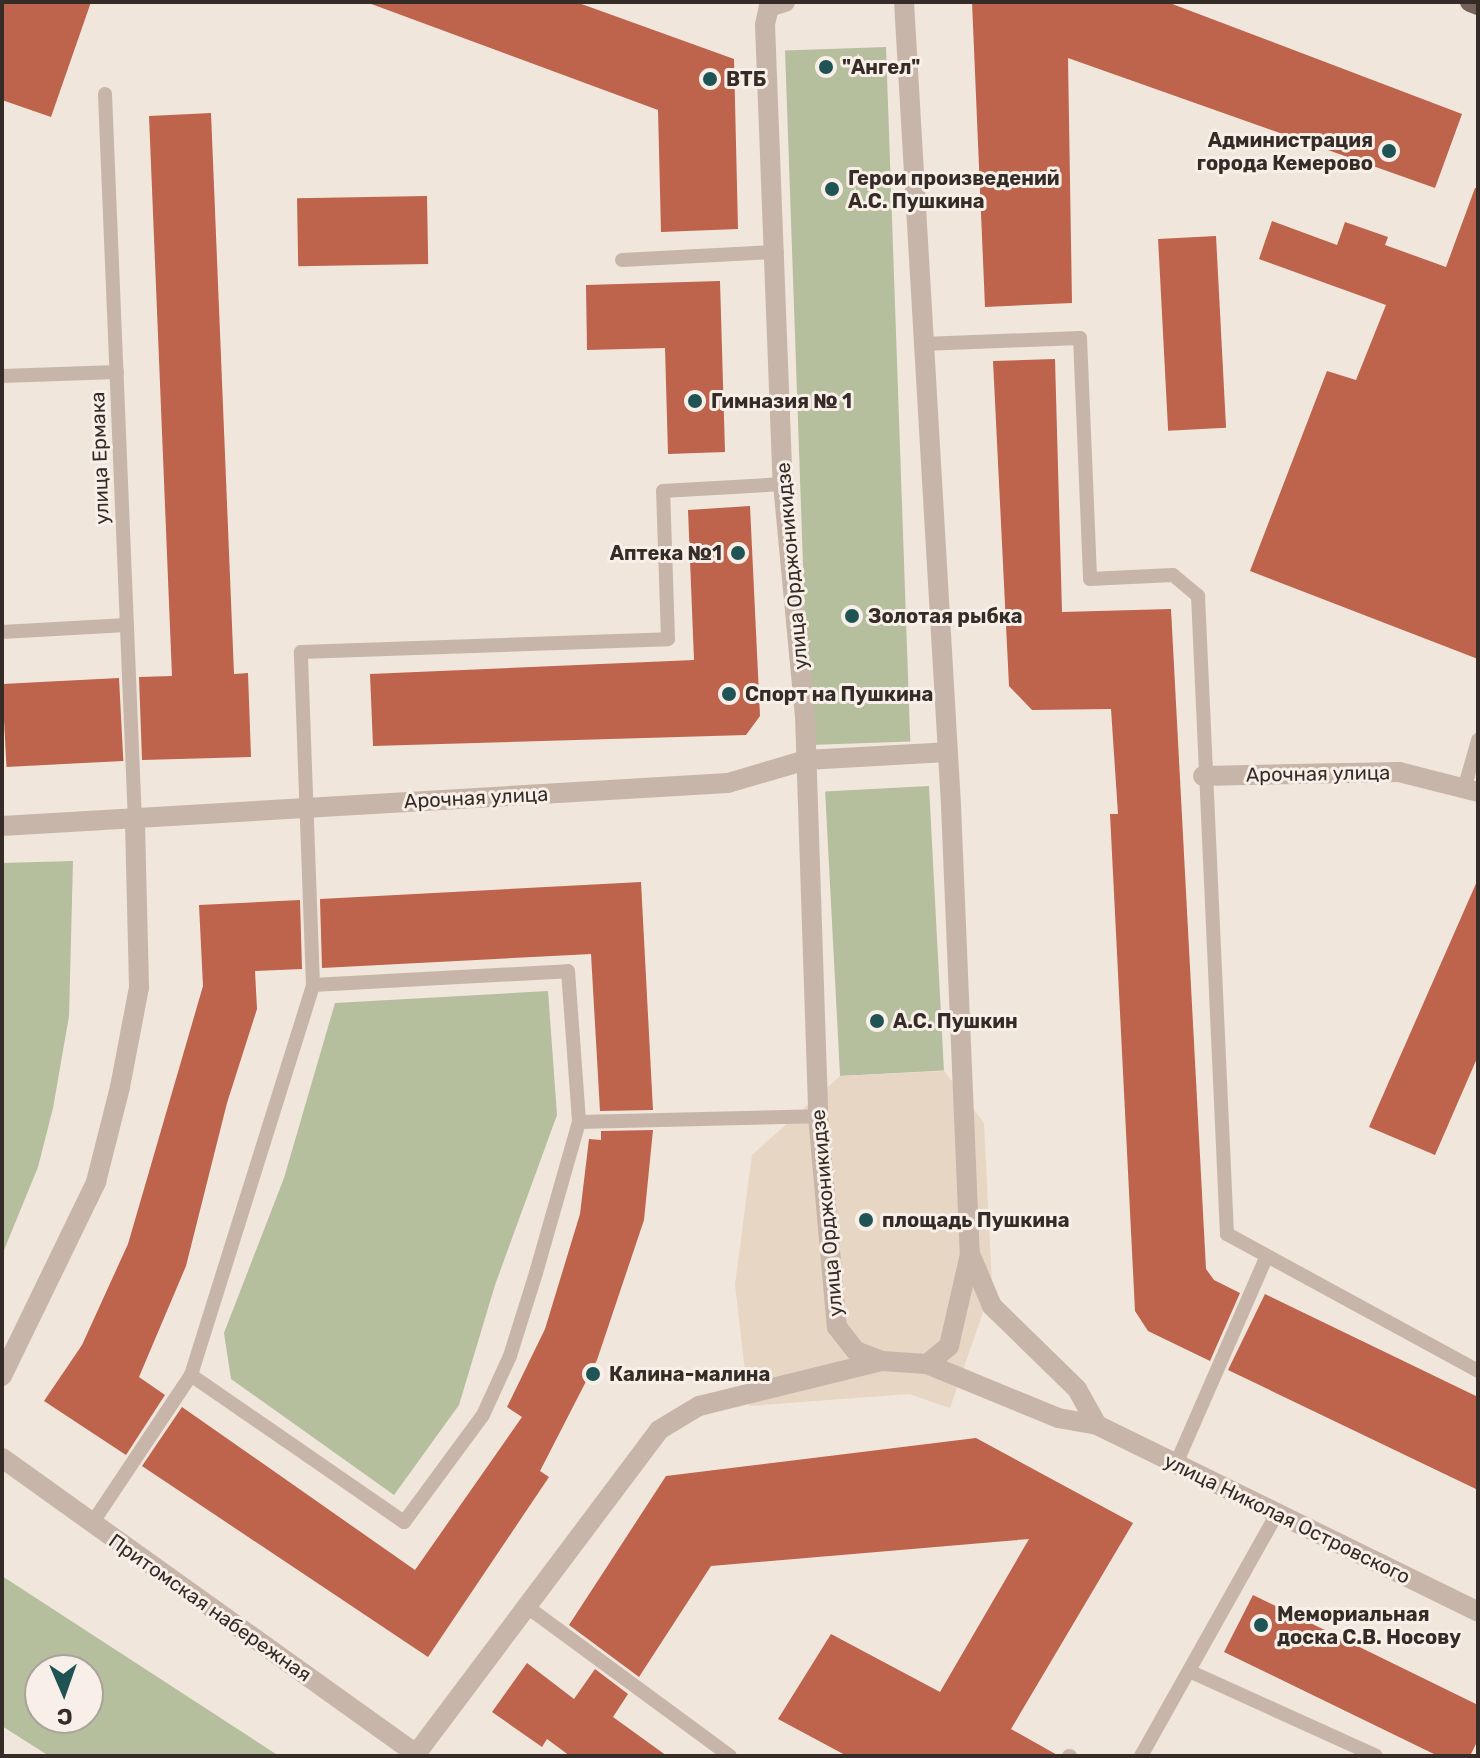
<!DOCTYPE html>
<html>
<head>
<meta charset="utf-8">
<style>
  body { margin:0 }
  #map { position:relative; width:1480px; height:1758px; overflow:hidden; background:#f0e6dc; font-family:Rubik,sans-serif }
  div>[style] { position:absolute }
  .green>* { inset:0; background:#b5be9d; transform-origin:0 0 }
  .plaza>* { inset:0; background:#e7d6c4 }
  .building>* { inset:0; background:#be634c; transform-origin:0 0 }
  .service>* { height:14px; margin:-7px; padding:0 7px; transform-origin:7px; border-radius:7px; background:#c8b5a9 }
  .minor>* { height:20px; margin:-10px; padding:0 10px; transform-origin:10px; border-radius:10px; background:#c8b5a9 }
  .primary>* { height:20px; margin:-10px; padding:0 10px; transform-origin:10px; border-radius:10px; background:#76625a }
  .dots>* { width:22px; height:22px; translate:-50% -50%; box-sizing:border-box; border:4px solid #f8f0e8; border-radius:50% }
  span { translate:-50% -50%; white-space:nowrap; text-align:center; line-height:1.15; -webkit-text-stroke:6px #f8f0e8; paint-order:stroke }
  .poi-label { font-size:20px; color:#352c28; font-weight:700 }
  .left { translate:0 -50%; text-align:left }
  .right { translate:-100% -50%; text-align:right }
  .street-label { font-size:20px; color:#352c28 }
  .frame { position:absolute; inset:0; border:4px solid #352c28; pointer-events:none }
  .north { position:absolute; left:24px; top:1654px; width:80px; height:80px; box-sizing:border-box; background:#f8f0e8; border:2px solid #aaa29b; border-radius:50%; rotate:178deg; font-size:22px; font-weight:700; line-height:32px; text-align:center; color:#352c28 }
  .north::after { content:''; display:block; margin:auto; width:28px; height:36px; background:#205354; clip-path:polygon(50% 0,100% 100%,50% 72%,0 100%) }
</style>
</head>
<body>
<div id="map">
  <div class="green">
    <i style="left:886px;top:47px;width:695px;height:101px;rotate:88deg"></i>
    <i style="left:929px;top:786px;width:285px;height:104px;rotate:87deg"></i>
    <i style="clip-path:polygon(73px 861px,69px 1016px,53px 1108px,38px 1167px,2px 1255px,2px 863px)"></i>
    <i style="clip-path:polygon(548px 991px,557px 1115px,495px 1285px,459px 1405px,394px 1495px,231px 1379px,224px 1333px,284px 1178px,335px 1003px)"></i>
    <i style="clip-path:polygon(evenodd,2px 1576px,279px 1756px,49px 1756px,2px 1726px,2px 1576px,88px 1670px,88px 1718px,40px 1718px,40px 1670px,88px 1670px)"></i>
  </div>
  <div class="plaza">
    <i style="clip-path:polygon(944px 1071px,984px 1123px,992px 1286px,950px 1408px,909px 1394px,749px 1406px,735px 1285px,752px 1155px,840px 1076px)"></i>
  </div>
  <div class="building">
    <i style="clip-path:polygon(2px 2px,91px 2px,51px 117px,2px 100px)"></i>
    <i style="clip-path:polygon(366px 2px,576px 2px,734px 59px,738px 229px,661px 232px,658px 110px)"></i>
    <i style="clip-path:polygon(972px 2px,1167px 2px,1462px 114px,1435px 188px,1068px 58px,1072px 303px,985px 307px)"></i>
    <i style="clip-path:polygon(211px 113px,234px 674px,248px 673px,251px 757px,142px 760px,139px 677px,172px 676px,149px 116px)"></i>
    <i style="clip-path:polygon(1475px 188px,1478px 188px,1478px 659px,1250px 571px,1327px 371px,1356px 380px,1386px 305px,1259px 259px,1272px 221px,1337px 245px,1345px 222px,1388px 237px,1385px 245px,1446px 267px)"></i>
    <i style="left:427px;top:196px;width:68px;height:130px;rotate:89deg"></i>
    <i style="left:1216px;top:236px;width:192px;height:58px;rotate:87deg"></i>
    <i style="clip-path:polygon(720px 281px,725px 452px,668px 454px,665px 348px,587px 350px,586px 285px)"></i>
    <i style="clip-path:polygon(1055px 359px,1062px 612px,1171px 609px,1206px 1269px,1214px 1280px,1240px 1293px,1210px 1361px,1148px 1331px,1135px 1311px,1110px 814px,1118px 814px,1111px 709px,1032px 710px,1009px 686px,993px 361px)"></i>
    <i style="clip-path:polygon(750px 506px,760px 716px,746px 735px,373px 746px,370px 674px,694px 660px,688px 510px)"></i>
    <i style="left:119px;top:678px;width:83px;height:117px;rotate:87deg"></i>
    <i style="clip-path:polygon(1478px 879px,1478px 1056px,1435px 1155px,1369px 1127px)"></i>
    <i style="clip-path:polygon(641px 882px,653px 1110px,600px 1111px,591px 954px,322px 968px,320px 899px)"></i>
    <i style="clip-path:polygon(300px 900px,302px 969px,255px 971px,257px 1009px,227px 1103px,186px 1266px,139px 1377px,165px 1395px,126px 1455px,44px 1401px,82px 1345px,128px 1244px,203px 986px,199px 905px)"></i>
    <i style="clip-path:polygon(653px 1130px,644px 1220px,597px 1360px,540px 1471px,549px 1477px,428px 1657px,142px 1466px,182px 1407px,415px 1570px,522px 1417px,507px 1407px,545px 1329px,580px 1214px,589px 1139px,601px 1140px,601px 1131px)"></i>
    <i style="clip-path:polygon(1265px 1294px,1478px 1397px,1478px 1490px,1228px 1370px)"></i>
    <i style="clip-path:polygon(976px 1438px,1133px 1523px,1011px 1729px,1059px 1756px,847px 1756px,778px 1719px,831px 1634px,940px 1692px,1029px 1539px,711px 1566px,639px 1677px,569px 1625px,666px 1476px)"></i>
    <i style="clip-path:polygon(1253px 1595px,1478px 1705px,1478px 1740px,1470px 1756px,1438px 1756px,1224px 1652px)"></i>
    <i style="clip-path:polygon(527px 1663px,574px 1699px,595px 1669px,628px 1694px,613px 1717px,667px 1756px,570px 1756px,547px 1739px,542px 1747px,492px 1712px)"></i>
  </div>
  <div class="service">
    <i style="left:105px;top:94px;width:728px;rotate:87.64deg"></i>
    <i style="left:622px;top:260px;width:155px;rotate:-3deg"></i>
    <i style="left:923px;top:344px;width:157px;rotate:-2.2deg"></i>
    <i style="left:1080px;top:338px;width:241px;rotate:87.6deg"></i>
    <i style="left:1090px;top:579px;width:83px;rotate:-2.8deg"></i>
    <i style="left:1173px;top:575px;width:33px;rotate:40deg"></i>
    <i style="left:1198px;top:596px;width:639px;rotate:87.4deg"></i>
    <i style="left:1227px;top:1234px;width:286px;rotate:28.6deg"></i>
    <i style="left:2px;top:376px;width:115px;rotate:-2deg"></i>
    <i style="left:2px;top:632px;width:125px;rotate:-3.2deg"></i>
    <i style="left:1465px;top:786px;width:48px;rotate:-74.2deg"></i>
    <i style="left:568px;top:971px;width:151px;rotate:85.8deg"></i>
    <i style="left:579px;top:1122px;width:157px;rotate:105.9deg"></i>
    <i style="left:536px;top:1273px;width:87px;rotate:107.4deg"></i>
    <i style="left:510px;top:1356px;width:65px;rotate:114.6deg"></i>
    <i style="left:483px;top:1415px;width:133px;rotate:126.4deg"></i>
    <i style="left:404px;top:1522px;width:259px;rotate:-145.4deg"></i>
    <i style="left:191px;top:1375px;width:409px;rotate:-72.6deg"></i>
    <i style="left:313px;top:985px;width:255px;rotate:-3.1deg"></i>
    <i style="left:313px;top:985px;width:333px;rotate:-92.1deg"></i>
    <i style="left:301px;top:652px;width:367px;rotate:-2deg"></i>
    <i style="left:668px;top:639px;width:148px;rotate:-91.9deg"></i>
    <i style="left:663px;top:491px;width:120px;rotate:-3.3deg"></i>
    <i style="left:579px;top:1122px;width:239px;rotate:-1.4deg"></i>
    <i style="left:1176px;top:1464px;width:227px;rotate:-66.4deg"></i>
    <i style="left:91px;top:1525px;width:180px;rotate:-56.3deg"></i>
    <i style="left:526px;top:1606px;width:253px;rotate:36.3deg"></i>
    <i style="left:1189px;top:1671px;width:205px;rotate:24.4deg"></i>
    <i style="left:1069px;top:1756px;width:1px"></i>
    <i style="left:1141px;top:1756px;width:278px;rotate:-60.7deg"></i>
  </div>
  <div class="minor">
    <i style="left:785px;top:2px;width:17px;rotate:163deg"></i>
    <i style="left:769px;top:7px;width:18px;rotate:103deg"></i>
    <i style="left:765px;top:25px;width:459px;rotate:87.8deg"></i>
    <i style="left:783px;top:484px;width:232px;rotate:84.6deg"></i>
    <i style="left:805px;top:715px;width:401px;rotate:88.1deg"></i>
    <i style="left:818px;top:1116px;width:212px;rotate:84.9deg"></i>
    <i style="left:837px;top:1327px;width:31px;rotate:52deg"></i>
    <i style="left:856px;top:1351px;width:28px;rotate:21deg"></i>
    <i style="left:882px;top:1361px;width:45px;rotate:3.8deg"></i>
    <i style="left:927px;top:1364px;width:142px;rotate:22.4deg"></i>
    <i style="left:1058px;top:1418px;width:40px;rotate:10deg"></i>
    <i style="left:1097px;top:1425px;width:424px;rotate:26.1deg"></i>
    <i style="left:904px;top:2px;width:805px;rotate:86.65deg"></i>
    <i style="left:951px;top:806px;width:448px;rotate:87.6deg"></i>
    <i style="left:970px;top:1254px;width:56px;rotate:67.1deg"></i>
    <i style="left:992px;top:1306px;width:119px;rotate:44.3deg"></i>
    <i style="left:1077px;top:1389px;width:41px;rotate:60.9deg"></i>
    <i style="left:1203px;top:776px;width:196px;rotate:-1.2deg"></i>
    <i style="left:1399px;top:772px;width:81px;rotate:14.2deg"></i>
    <i style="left:2px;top:826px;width:727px;rotate:-3.39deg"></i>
    <i style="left:728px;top:783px;width:81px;rotate:-16.4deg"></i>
    <i style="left:806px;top:760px;width:141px;rotate:-3.2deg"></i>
    <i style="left:927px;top:1364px;width:28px;rotate:-39deg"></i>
    <i style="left:949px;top:1346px;width:94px;rotate:-77.1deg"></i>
    <i style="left:2px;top:1376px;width:216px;rotate:-64.1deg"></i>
    <i style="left:96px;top:1182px;width:98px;rotate:-75.8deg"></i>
    <i style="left:120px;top:1087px;width:102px;rotate:-79.2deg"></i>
    <i style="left:139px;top:987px;width:166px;rotate:-91.4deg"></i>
    <i style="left:2px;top:1458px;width:513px;rotate:35.55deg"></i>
    <i style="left:416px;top:1754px;width:405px;rotate:-53.1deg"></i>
    <i style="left:659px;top:1430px;width:47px;rotate:-31deg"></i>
    <i style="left:699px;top:1406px;width:188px;rotate:-13.8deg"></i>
  </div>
  <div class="primary">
    <i style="left:1470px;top:2px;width:9px;rotate:21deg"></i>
  </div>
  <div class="dots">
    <i style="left:826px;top:67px;background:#205354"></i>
    <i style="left:710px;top:79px;background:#205354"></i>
    <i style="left:1389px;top:151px;background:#205354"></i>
    <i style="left:832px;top:189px;background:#205354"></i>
    <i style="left:695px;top:401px;background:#205354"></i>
    <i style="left:738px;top:553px;background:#205354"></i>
    <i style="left:852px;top:616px;background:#205354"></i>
    <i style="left:729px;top:694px;background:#205354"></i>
    <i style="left:877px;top:1021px;background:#205354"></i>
    <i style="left:866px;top:1220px;background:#205354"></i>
    <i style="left:593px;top:1374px;background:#205354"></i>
    <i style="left:1261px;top:1625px;background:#205354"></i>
  </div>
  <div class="poi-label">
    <span class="left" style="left:842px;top:67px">"Ангел"</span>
    <span class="left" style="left:726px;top:79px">ВТБ</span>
    <span class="right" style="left:1373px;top:152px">Администрация<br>города Кемерово</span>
    <span class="left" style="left:848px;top:190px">Герои произведений<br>А.С. Пушкина</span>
    <span class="left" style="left:711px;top:401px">Гимназия № 1</span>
    <span class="right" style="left:722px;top:553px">Аптека №1</span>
    <span class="left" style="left:868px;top:616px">Золотая рыбка</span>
    <span class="left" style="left:745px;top:694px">Спорт на Пушкина</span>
    <span class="left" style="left:893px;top:1021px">А.С. Пушкин</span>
    <span class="left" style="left:882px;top:1220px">площадь Пушкина</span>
    <span class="left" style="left:609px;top:1374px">Калина-малина</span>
    <span class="left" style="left:1277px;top:1626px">Мемориальная<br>доска С.В. Носову</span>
  </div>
  <div class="street-label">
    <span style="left:100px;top:458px;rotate:-92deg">улица Ермака</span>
    <span style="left:792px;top:566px;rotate:-95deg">улица Орджоникидзе</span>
    <span style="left:1318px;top:774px;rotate:-1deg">Арочная улица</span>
    <span style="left:476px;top:798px;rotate:-3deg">Арочная улица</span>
    <span style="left:827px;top:1213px;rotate:-95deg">улица Орджоникидзе</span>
    <span style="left:1287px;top:1519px;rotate:26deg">улица Николая Островского</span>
    <span style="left:210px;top:1608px;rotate:35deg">Притомская набережная</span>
  </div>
  <div class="frame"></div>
  <div class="north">С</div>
</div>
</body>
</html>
